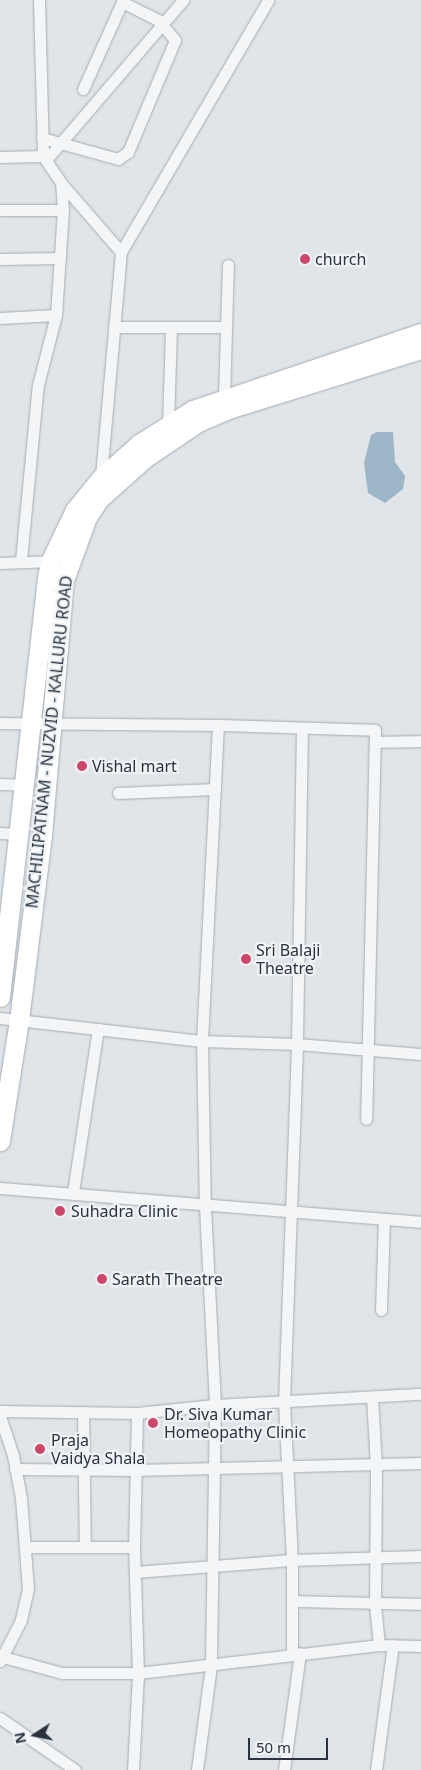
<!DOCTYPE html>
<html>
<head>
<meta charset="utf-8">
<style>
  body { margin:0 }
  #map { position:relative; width:421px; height:1770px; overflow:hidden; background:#e0e5e9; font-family:"Noto Sans",sans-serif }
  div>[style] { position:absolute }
  .water>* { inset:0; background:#9cb6c8 }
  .roads { filter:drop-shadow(0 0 1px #a5acb3) drop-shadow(0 0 1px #a5acb3) }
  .minor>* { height:11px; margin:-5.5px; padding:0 5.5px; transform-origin:5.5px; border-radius:5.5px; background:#f3f5f7 }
  .trunk>* { height:19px; margin:-9.5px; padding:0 9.5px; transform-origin:9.5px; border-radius:9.5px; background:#fff }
  .dots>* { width:14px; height:14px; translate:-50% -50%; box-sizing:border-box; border:2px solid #f0f3f6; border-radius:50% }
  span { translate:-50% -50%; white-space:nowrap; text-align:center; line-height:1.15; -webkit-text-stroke:4.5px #f0f3f6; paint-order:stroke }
  .poi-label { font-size:16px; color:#293440 }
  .left { translate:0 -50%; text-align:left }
  .street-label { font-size:16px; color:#293440 }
  .north { position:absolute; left:10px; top:1710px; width:50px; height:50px; -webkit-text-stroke:4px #f0f3f6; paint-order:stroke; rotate:259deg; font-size:14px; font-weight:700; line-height:20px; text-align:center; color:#293440 }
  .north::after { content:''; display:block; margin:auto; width:18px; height:22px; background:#293440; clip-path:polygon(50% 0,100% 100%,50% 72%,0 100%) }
  .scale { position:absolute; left:248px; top:1738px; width:80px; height:22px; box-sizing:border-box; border:2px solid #293440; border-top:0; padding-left:6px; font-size:15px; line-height:18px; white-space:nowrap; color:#293440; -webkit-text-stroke:4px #f0f3f6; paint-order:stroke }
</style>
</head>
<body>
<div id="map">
  <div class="water">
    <i style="clip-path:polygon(377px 432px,393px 432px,395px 462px,405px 476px,403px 489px,385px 503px,368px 493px,364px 463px,371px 435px)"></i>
  </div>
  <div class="roads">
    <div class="minor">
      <i style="left:39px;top:0;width:156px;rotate:88.5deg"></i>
      <i style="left:43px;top:156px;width:32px;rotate:56deg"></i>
      <i style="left:61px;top:183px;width:91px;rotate:49deg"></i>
      <i style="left:121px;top:252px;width:227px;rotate:95.1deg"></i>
      <i style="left:83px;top:89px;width:98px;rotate:-65.8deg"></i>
      <i style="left:42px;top:138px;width:79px;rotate:15.4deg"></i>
      <i style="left:118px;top:159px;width:12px;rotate:-35deg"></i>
      <i style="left:128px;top:152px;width:121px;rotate:-67.2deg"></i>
      <i style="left:175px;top:40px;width:26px;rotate:-130deg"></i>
      <i style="left:158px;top:20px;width:40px;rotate:-153.4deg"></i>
      <i style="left:0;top:157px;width:43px;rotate:-1.3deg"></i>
      <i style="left:46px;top:160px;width:211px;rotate:-49.4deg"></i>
      <i style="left:0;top:210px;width:63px"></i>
      <i style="left:121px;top:252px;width:292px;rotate:-59.7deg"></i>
      <i style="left:0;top:259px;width:60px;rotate:-1deg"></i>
      <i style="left:0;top:318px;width:56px;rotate:-3.1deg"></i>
      <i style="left:114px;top:327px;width:112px"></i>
      <i style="left:224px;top:397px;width:132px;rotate:-88.3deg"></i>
      <i style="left:168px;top:424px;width:97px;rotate:-88.2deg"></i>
      <i style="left:21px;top:560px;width:176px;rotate:-84.5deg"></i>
      <i style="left:38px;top:385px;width:72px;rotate:-75.6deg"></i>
      <i style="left:56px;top:315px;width:105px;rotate:-86.2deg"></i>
      <i style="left:63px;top:210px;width:27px;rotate:-94deg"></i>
      <i style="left:0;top:563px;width:55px;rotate:-2.1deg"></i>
      <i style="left:0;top:723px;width:218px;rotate:0.5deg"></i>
      <i style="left:218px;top:725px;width:316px;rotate:92.9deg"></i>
      <i style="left:202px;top:1041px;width:166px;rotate:89deg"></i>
      <i style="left:205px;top:1207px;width:198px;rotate:87.1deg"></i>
      <i style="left:215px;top:1405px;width:261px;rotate:90.9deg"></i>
      <i style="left:211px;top:1666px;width:105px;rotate:97.7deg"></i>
      <i style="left:218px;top:725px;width:157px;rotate:1.8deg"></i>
      <i style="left:375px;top:730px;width:389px;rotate:91.3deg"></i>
      <i style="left:375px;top:742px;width:46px;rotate:-1.2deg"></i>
      <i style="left:0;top:784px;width:23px;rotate:2deg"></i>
      <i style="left:118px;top:793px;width:97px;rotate:-2.4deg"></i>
      <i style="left:0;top:833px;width:18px;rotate:3deg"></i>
      <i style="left:0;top:1018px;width:203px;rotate:6.5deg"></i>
      <i style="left:202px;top:1041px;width:95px;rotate:1.8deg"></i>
      <i style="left:297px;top:1044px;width:124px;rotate:4.6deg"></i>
      <i style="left:0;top:1188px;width:422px;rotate:4.6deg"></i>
      <i style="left:73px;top:1192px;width:165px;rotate:-81.3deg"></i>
      <i style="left:381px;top:1310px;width:90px;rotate:-88.1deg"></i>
      <i style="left:372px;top:1397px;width:69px;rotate:86.7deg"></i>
      <i style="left:376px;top:1466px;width:139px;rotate:90.4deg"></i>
      <i style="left:375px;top:1605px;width:40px;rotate:84.3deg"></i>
      <i style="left:0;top:1411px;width:137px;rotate:0.8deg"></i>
      <i style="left:137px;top:1413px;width:78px;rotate:-5.9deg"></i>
      <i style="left:215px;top:1405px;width:206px;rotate:-3.1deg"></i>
      <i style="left:83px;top:1412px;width:135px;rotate:89.2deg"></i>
      <i style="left:0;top:1416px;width:41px;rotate:71.6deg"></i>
      <i style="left:13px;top:1455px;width:44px;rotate:79.5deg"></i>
      <i style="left:21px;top:1498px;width:91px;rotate:85.6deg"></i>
      <i style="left:28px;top:1589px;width:32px;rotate:103deg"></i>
      <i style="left:21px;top:1620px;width:46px;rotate:117.1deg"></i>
      <i style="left:15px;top:1469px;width:120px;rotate:0.5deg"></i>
      <i style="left:135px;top:1470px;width:286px;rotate:-1.4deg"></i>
      <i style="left:26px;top:1547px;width:108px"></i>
      <i style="left:135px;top:1572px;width:157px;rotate:-4.4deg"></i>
      <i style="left:292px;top:1560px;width:129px;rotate:-1.8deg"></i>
      <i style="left:292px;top:1601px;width:129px;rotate:1.3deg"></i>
      <i style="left:292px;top:1654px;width:94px;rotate:-90deg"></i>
      <i style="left:292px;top:1560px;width:158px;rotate:-92.9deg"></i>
      <i style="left:284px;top:1402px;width:358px;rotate:-87.9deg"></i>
      <i style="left:297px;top:1044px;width:316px;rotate:-89.1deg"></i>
      <i style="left:3px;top:1657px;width:61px;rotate:15.2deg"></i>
      <i style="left:62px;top:1673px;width:76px"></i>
      <i style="left:138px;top:1673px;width:126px;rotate:-91.8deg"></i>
      <i style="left:134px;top:1547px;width:134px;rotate:-88.7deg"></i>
      <i style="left:0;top:1718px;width:91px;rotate:34.7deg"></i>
      <i style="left:133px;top:1770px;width:97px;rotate:-87deg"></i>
      <i style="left:138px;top:1673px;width:243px;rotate:-6.6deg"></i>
      <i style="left:379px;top:1645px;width:42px;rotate:1.4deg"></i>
      <i style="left:284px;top:1770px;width:118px;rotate:-82.2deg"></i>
      <i style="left:376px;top:1770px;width:126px;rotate:-82.3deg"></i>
    </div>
    <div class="trunk">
      <i style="left:0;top:997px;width:423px;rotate:-83.6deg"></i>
      <i style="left:47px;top:577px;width:17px;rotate:-77deg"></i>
      <i style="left:51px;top:560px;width:55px;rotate:-64.4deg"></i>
      <i style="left:75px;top:510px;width:41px;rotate:-50.9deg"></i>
      <i style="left:101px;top:478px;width:51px;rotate:-41.8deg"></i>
      <i style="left:139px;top:444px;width:64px;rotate:-32.2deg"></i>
      <i style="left:193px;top:410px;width:241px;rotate:-18.7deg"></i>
      <i style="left:0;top:1141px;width:122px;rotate:-81.1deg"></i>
      <i style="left:19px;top:1020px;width:186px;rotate:-82.9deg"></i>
      <i style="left:42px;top:835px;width:256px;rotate:-85.1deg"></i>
      <i style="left:64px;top:580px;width:67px;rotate:-69.9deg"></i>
      <i style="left:87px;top:517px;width:22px;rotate:-56deg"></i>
      <i style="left:99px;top:499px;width:63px;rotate:-41.8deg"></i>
      <i style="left:146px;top:457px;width:63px;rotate:-33.9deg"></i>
      <i style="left:198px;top:422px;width:33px;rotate:-23deg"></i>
      <i style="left:228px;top:409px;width:202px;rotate:-17.3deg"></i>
    </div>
  </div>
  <div class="dots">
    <i style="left:305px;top:259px;background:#cc4769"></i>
    <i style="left:82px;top:766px;background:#cc4769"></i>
    <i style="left:246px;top:959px;background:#cc4769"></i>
    <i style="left:60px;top:1211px;background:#cc4769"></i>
    <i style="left:102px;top:1279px;background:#cc4769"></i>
    <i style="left:153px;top:1423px;background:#cc4769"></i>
    <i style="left:40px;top:1449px;background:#cc4769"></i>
  </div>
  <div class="poi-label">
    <span class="left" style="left:315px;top:259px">church</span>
    <span class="left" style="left:92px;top:766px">Vishal mart</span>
    <span class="left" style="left:256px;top:959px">Sri Balaji<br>Theatre</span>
    <span class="left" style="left:71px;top:1211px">Suhadra Clinic</span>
    <span class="left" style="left:112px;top:1279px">Sarath Theatre</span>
    <span class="left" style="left:164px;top:1423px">Dr. Siva Kumar<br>Homeopathy Clinic</span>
    <span class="left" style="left:51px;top:1449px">Praja<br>Vaidya Shala</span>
  </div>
  <div class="street-label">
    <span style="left:49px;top:742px;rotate:-84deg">MACHILIPATNAM - NUZVID - KALLURU ROAD</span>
  </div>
  <div class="north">N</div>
  <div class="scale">50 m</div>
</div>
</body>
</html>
